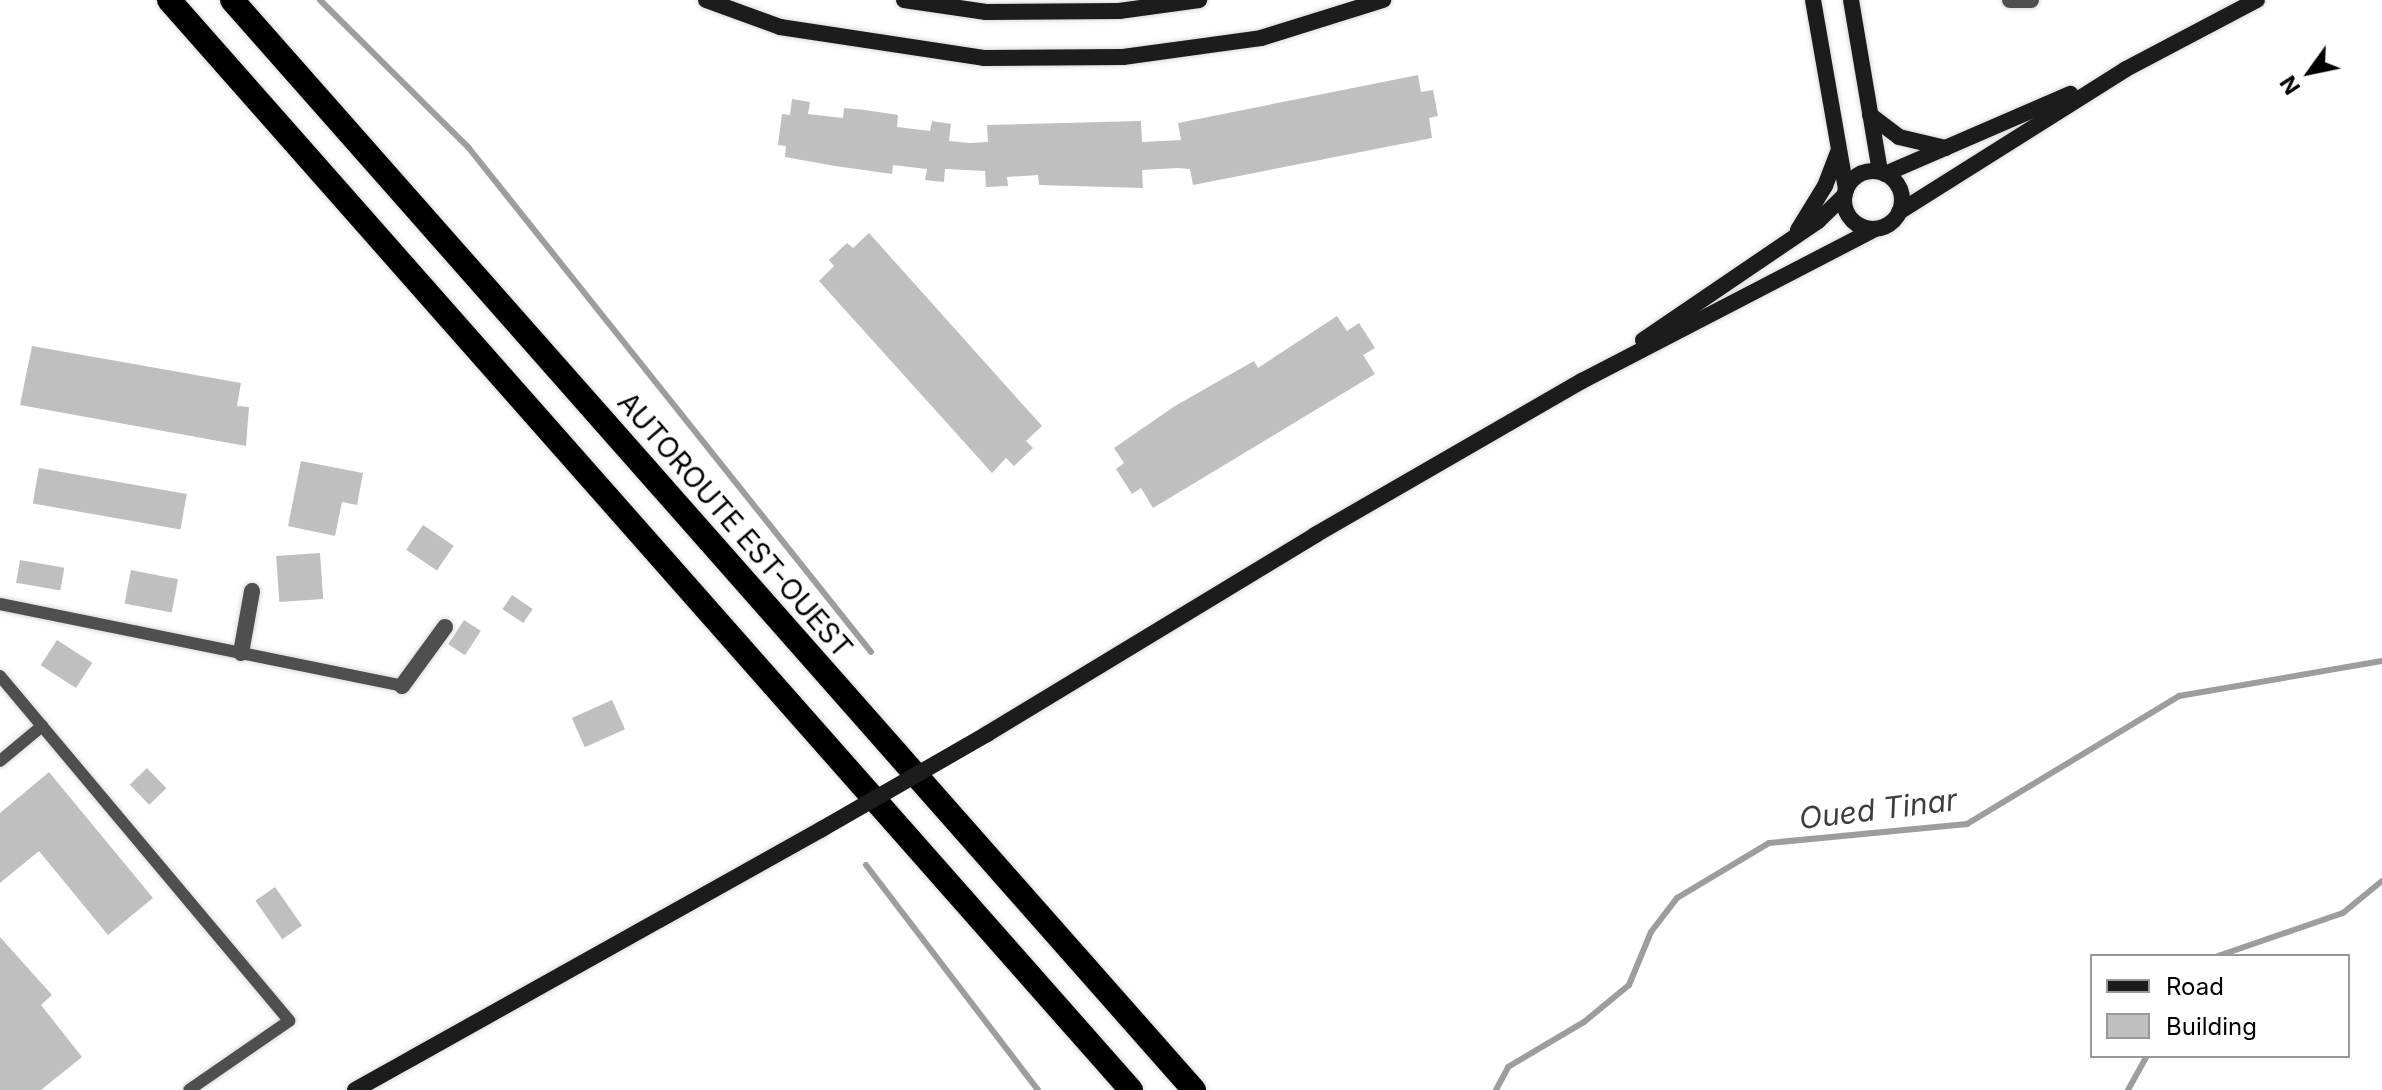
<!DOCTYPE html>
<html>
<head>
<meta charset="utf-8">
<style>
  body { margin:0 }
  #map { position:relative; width:2382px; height:1090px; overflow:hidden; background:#fff; font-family:Inter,sans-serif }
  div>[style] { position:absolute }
  .stream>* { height:6px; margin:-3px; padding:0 3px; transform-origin:3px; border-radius:3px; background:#9d9d9d }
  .building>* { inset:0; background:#bfbfbf; transform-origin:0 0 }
  .roads { filter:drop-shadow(0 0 2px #dbdbdb) drop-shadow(0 0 2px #dbdbdb) }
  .lane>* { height:12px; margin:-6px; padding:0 6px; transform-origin:6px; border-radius:6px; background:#4f4f4f }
  .street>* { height:16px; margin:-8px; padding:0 8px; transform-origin:8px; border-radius:8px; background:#4f4f4f }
  .secondary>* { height:16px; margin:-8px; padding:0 8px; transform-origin:8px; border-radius:8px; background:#1c1c1c }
  .secondary>.ring { margin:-8px; padding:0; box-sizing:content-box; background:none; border:16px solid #1c1c1c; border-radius:50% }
  .highway>* { height:24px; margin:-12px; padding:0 12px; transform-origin:12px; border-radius:12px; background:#000 }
  .secondary-bridge>* { height:16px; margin:-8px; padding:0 8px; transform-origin:8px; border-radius:8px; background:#1c1c1c }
  span { translate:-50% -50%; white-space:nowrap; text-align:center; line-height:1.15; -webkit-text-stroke:6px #fff; paint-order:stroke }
  .street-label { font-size:28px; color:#000 }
  .water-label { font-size:30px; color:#3e3e3e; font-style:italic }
  .legend { position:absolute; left:2090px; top:954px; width:260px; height:104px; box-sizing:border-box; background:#fff; border:2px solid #999; margin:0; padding:10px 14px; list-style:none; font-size:24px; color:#000 }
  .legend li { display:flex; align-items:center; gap:16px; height:40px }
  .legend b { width:40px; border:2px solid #999 }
  .north { position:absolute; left:2270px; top:32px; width:80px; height:80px; -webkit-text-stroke:6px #fff; paint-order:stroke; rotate:237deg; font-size:22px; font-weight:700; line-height:32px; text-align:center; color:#000 }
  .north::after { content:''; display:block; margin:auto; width:28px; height:36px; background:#000; clip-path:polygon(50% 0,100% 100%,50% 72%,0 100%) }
</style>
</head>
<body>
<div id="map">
  <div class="stream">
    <i style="left:320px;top:0;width:209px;rotate:44.8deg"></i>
    <i style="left:468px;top:147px;width:646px;rotate:51.41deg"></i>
    <i style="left:866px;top:865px;width:283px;rotate:52.6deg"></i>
    <i style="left:2218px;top:956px;width:132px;rotate:-19deg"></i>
    <i style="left:2343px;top:913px;width:50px;rotate:-39.4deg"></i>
    <i style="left:1496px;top:1090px;width:26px;rotate:-62deg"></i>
    <i style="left:1508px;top:1067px;width:88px;rotate:-30.6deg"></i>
    <i style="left:1584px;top:1022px;width:58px;rotate:-39.4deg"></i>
    <i style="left:1629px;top:985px;width:57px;rotate:-67.5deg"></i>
    <i style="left:1651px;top:932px;width:43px;rotate:-52.6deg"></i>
    <i style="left:1677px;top:898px;width:107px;rotate:-30.9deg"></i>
    <i style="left:1769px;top:843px;width:199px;rotate:-5.5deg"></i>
    <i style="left:1967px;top:824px;width:248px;rotate:-31.1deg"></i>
    <i style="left:2179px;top:696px;width:206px;rotate:-9.8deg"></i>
    <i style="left:2128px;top:1090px;width:39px;rotate:-61deg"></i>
  </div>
  <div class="building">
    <i style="clip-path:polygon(1418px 75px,1421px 92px,1433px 90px,1438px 116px,1429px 118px,1432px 138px,1193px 185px,1190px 169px,1178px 168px,1142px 170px,1143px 188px,1039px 185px,1038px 175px,1007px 177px,1008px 186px,986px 187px,985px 171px,945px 169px,944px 182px,925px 180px,927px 169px,893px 165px,892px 174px,835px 166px,785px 157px,786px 146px,778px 145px,782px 114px,790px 115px,792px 99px,810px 102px,808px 114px,843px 118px,844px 108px,865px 110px,898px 115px,897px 127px,930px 131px,932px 121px,951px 124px,949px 141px,970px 143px,988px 142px,987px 125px,1141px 121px,1142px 142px,1181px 140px,1178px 123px)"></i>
    <i style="clip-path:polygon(869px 233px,1042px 426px,1026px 441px,1033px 448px,1014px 466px,1006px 458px,992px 473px,819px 281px,834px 266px,829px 260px,847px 243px,853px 248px)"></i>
    <i style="clip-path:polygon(1337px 316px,1347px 331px,1359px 323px,1375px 348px,1363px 355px,1375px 374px,1153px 508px,1141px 488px,1132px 494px,1116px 469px,1124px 463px,1114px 448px,1175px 406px,1254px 361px,1258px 368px)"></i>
    <i style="clip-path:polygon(32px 346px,241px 383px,237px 406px,249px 407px,246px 446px,20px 405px)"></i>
    <i style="clip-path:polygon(301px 461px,363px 473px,357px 505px,342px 502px,335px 536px,288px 526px)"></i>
    <i style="left:39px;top:468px;width:150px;height:36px;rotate:10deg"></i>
    <i style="left:423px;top:525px;width:37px;height:30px;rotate:34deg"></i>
    <i style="left:320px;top:553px;width:46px;height:44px;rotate:86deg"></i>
    <i style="left:20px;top:560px;width:45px;height:23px;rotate:10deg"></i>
    <i style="left:131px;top:570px;width:48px;height:34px;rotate:11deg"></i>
    <i style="left:512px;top:595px;width:25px;height:17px;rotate:34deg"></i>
    <i style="left:464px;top:620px;width:20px;height:29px;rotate:33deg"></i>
    <i style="left:57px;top:640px;width:42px;height:30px;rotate:33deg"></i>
    <i style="left:612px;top:700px;width:32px;height:44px;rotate:66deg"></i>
    <i style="left:147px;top:768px;width:28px;height:24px;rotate:46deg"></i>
    <i style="clip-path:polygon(49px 772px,153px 898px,108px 935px,39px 851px,0 883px,0 813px)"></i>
    <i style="left:275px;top:887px;width:47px;height:24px;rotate:55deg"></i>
    <i style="clip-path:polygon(0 937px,52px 995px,41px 1005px,82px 1057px,41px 1090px,0 1090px)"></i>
  </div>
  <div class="roads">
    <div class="lane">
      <i style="left:0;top:604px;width:410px;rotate:11.5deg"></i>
      <i style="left:0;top:676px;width:450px;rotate:50deg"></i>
      <i style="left:289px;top:1021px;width:121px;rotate:145.4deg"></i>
      <i style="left:0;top:761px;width:55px;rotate:-39.8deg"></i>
    </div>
    <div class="street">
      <i style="left:2010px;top:0;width:21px"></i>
      <i style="left:241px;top:653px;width:63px;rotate:-79.9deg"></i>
      <i style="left:402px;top:686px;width:73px;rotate:-53.9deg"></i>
    </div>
    <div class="secondary">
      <i style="left:706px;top:0;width:79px;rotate:20deg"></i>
      <i style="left:780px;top:27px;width:206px;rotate:8.6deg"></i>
      <i style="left:984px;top:58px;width:139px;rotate:-0.4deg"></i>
      <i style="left:1123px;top:57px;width:139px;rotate:-7.8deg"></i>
      <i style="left:1261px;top:38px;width:128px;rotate:-17.3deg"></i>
      <i style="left:904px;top:0;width:83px;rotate:8.3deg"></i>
      <i style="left:986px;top:12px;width:133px;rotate:-0.4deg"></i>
      <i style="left:1119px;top:11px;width:81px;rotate:-7.8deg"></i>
      <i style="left:1813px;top:0;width:193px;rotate:80.1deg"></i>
      <i style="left:1851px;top:0;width:174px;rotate:80.4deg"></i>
      <i style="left:1870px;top:115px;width:36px;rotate:37deg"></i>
      <i style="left:1899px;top:137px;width:48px;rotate:13.2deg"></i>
      <i class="ring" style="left:1844px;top:171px;width:42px;height:42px"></i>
      <i style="left:1885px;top:174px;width:202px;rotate:-23.4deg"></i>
      <i style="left:1899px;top:212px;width:268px;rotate:-32.2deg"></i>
      <i style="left:2126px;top:69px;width:148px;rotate:-27.8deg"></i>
      <i style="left:1798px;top:230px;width:52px;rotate:-58.5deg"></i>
      <i style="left:1825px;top:186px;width:36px;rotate:-69deg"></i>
      <i style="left:1643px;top:340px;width:212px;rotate:-34.2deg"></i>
      <i style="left:1818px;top:221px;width:37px;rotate:-44deg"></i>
      <i style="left:987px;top:734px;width:384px;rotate:-31.2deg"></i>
      <i style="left:1315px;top:535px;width:308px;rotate:-30deg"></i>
      <i style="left:1582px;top:381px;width:330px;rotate:-27.4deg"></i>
      <i style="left:355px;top:1090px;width:535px;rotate:-29.2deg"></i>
    </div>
    <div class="highway">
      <i style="left:169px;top:0;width:1454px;rotate:48.57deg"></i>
      <i style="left:232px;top:0;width:1454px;rotate:48.57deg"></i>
    </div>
  </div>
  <div class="secondary-bridge">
    <i style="left:822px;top:829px;width:190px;rotate:-29.9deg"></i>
  </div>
  <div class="street-label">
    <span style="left:735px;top:525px;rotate:49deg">AUTOROUTE EST-OUEST</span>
  </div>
  <div class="water-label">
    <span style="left:1878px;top:809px;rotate:-7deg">Oued Tinar</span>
  </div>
  <ul class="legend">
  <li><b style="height:10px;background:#1c1c1c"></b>Road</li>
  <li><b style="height:22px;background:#bfbfbf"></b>Building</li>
  </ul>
  <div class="north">N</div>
</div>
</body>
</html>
